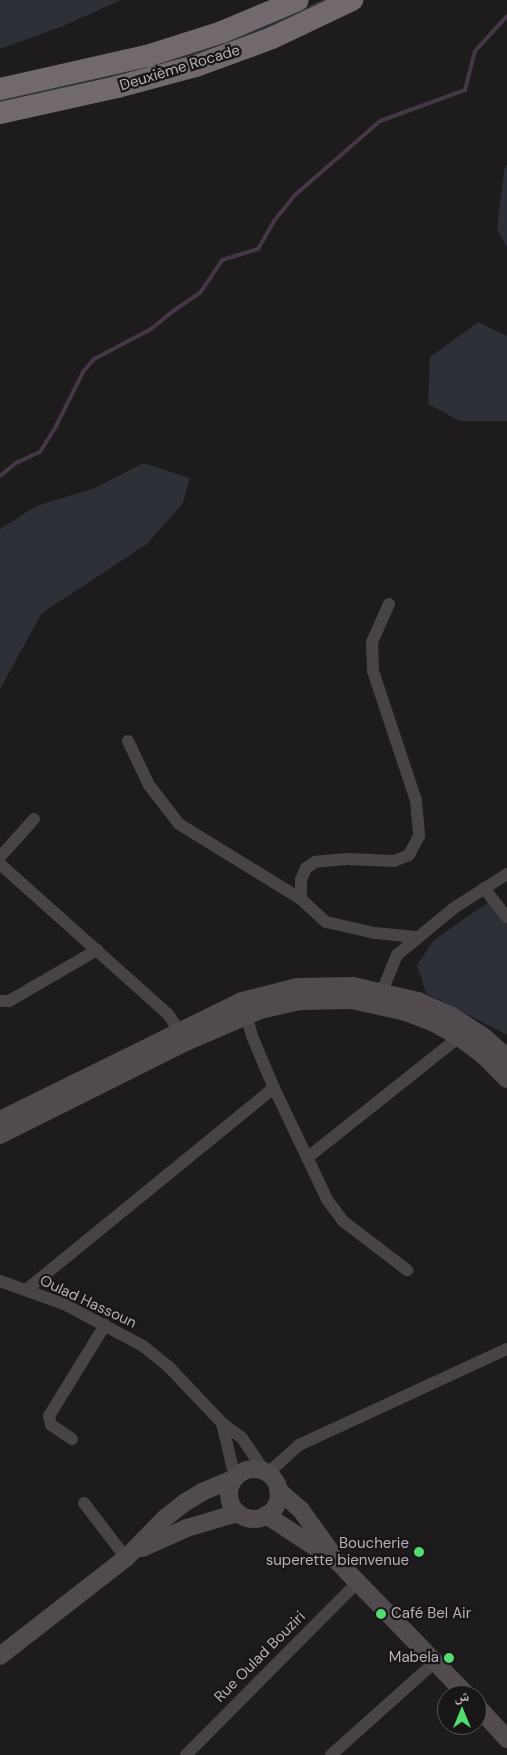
<!DOCTYPE html>
<html>
<head>
<meta charset="utf-8">
<style>
  body { margin:0 }
  #map { position:relative; width:507px; height:1755px; overflow:hidden; background:#1d1b1c; font-family:"DM Sans","Noto Naskh Arabic",sans-serif }
  div>[style] { position:absolute }
  .green>* { inset:0; background:#2d3036 }
  .stream>* { height:4px; margin:-2px; padding:0 2px; transform-origin:2px; border-radius:2px; background:#463746 }
  .street>* { height:12px; margin:-6px; padding:0 6px; transform-origin:6px; border-radius:6px; background:#484346 }
  .secondary>* { height:18px; margin:-9px; padding:0 9px; transform-origin:9px; border-radius:9px; background:#514b4f }
  .secondary>.ring { margin:-9px; padding:0; box-sizing:content-box; background:none; border:18px solid #514b4f; border-radius:50% }
  .highway>* { height:22px; margin:-11px; padding:0 11px; transform-origin:11px; border-radius:11px; background:#72696f }
  .dots>* { width:14px; height:14px; translate:-50% -50%; box-sizing:border-box; border:2px solid #181617; border-radius:50% }
  span { translate:-50% -50%; white-space:nowrap; text-align:center; line-height:1.15; -webkit-text-stroke:4.5px #181617; paint-order:stroke }
  .street-label { font-size:15px; color:#bbafb8 }
  .poi-label { font-size:15px; color:#bbafb8 }
  .right { translate:-100% -50%; text-align:right }
  .left { translate:0 -50%; text-align:left }
  .north { position:absolute; left:437px; top:1685px; width:50px; height:50px; box-sizing:border-box; background:#181617; border:1px solid #595357; border-radius:50%; rotate:0deg; font-size:14px; font-weight:700; line-height:20px; text-align:center; color:#bbafb8 }
  .north::after { content:''; display:block; margin:auto; width:18px; height:22px; background:#54dc71; clip-path:polygon(50% 0,100% 100%,50% 72%,0 100%) }
</style>
</head>
<body>
<div id="map">
  <div class="green">
    <i style="clip-path:polygon(0 0,121px 0,63px 26px,0 49px)"></i>
    <i style="clip-path:polygon(322px 0,330px 0,285px 22px,168px 65px,0 103px,0 99px,226px 41px)"></i>
    <i style="clip-path:polygon(507px 164px,507px 248px,497px 229px,504px 170px)"></i>
    <i style="clip-path:polygon(478px 322px,507px 336px,507px 421px,460px 421px,428px 404px,430px 357px)"></i>
    <i style="clip-path:polygon(143px 463px,190px 478px,183px 503px,147px 544px,42px 613px,0 689px,0 529px,36px 506px,95px 488px)"></i>
    <i style="clip-path:polygon(490px 901px,507px 922px,507px 1035px,426px 993px,417px 965px,434px 940px)"></i>
  </div>
  <div class="stream">
    <i style="left:0;top:476px;width:21px;rotate:-39deg"></i>
    <i style="left:16px;top:463px;width:26px;rotate:-25deg"></i>
    <i style="left:40px;top:452px;width:31px;rotate:-58deg"></i>
    <i style="left:56px;top:426px;width:60px;rotate:-63.4deg"></i>
    <i style="left:83px;top:372px;width:17px;rotate:-50deg"></i>
    <i style="left:94px;top:359px;width:64px;rotate:-27.8deg"></i>
    <i style="left:151px;top:329px;width:28px;rotate:-39deg"></i>
    <i style="left:173px;top:311px;width:32px;rotate:-34deg"></i>
    <i style="left:200px;top:293px;width:40px;rotate:-56deg"></i>
    <i style="left:222px;top:260px;width:38px;rotate:-17deg"></i>
    <i style="left:258px;top:249px;width:32px;rotate:-60deg"></i>
    <i style="left:274px;top:221px;width:33px;rotate:-51deg"></i>
    <i style="left:295px;top:195px;width:113px;rotate:-41deg"></i>
    <i style="left:380px;top:121px;width:90px;rotate:-20deg"></i>
    <i style="left:465px;top:90px;width:40px;rotate:-75.6deg"></i>
    <i style="left:475px;top:51px;width:47px;rotate:-47.6deg"></i>
  </div>
  <div class="street">
    <i style="left:389px;top:604px;width:42px;rotate:114.1deg"></i>
    <i style="left:372px;top:642px;width:29px;rotate:88deg"></i>
    <i style="left:373px;top:671px;width:136px;rotate:71.6deg"></i>
    <i style="left:416px;top:800px;width:36px;rotate:85deg"></i>
    <i style="left:419px;top:836px;width:21px;rotate:118deg"></i>
    <i style="left:409px;top:855px;width:16px;rotate:158deg"></i>
    <i style="left:394px;top:861px;width:47px;rotate:-177.6deg"></i>
    <i style="left:347px;top:859px;width:32px;rotate:175deg"></i>
    <i style="left:315px;top:862px;width:11px;rotate:146deg"></i>
    <i style="left:306px;top:868px;width:13px;rotate:113deg"></i>
    <i style="left:301px;top:880px;width:19px;rotate:90deg"></i>
    <i style="left:301px;top:899px;width:34px;rotate:43deg"></i>
    <i style="left:326px;top:922px;width:50px;rotate:12.7deg"></i>
    <i style="left:375px;top:933px;width:41px;rotate:5.6deg"></i>
    <i style="left:128px;top:741px;width:49px;rotate:64.5deg"></i>
    <i style="left:149px;top:785px;width:49px;rotate:52.4deg"></i>
    <i style="left:179px;top:824px;width:143px;rotate:31.6deg"></i>
    <i style="left:0;top:857px;width:51px;rotate:-48.2deg"></i>
    <i style="left:0;top:864px;width:225px;rotate:41.8deg"></i>
    <i style="left:168px;top:1014px;width:30px;rotate:57deg"></i>
    <i style="left:484px;top:888px;width:37px;rotate:52deg"></i>
    <i style="left:379px;top:999px;width:48px;rotate:-67.8deg"></i>
    <i style="left:397px;top:955px;width:74px;rotate:-39.5deg"></i>
    <i style="left:454px;top:908px;width:63px;rotate:-32.7deg"></i>
    <i style="left:0;top:1001px;width:9px"></i>
    <i style="left:9px;top:1001px;width:102px;rotate:-30.1deg"></i>
    <i style="left:244px;top:1009px;width:28px;rotate:73deg"></i>
    <i style="left:252px;top:1036px;width:56px;rotate:67.1deg"></i>
    <i style="left:274px;top:1088px;width:125px;rotate:64.5deg"></i>
    <i style="left:328px;top:1201px;width:25px;rotate:53deg"></i>
    <i style="left:343px;top:1221px;width:81px;rotate:37.4deg"></i>
    <i style="left:307px;top:1158px;width:194px;rotate:-38.5deg"></i>
    <i style="left:0;top:1281px;width:68px;rotate:19.8deg"></i>
    <i style="left:64px;top:1304px;width:89px;rotate:28deg"></i>
    <i style="left:143px;top:1346px;width:32px;rotate:39deg"></i>
    <i style="left:168px;top:1366px;width:79px;rotate:46.5deg"></i>
    <i style="left:222px;top:1423px;width:25px;rotate:37deg"></i>
    <i style="left:242px;top:1438px;width:41px;rotate:55.9deg"></i>
    <i style="left:26px;top:1290px;width:320px;rotate:-39.2deg"></i>
    <i style="left:222px;top:1423px;width:57px;rotate:76.7deg"></i>
    <i style="left:72px;top:1439px;width:25px;rotate:-146deg"></i>
    <i style="left:51px;top:1425px;width:9px;rotate:-103deg"></i>
    <i style="left:49px;top:1416px;width:107px;rotate:-58.4deg"></i>
    <i style="left:268px;top:1473px;width:42px;rotate:-42.1deg"></i>
    <i style="left:299px;top:1445px;width:229px;rotate:-24.8deg"></i>
    <i style="left:84px;top:1503px;width:69px;rotate:52.6deg"></i>
    <i style="left:186px;top:1755px;width:244px;rotate:-45.2deg"></i>
    <i style="left:331px;top:1755px;width:138px;rotate:-41.8deg"></i>
  </div>
  <div class="secondary">
    <i style="left:0;top:1120px;width:270px;rotate:-26.2deg"></i>
    <i style="left:242px;top:1001px;width:57px;rotate:-14.3deg"></i>
    <i style="left:297px;top:987px;width:56px;rotate:-1deg"></i>
    <i style="left:353px;top:986px;width:67px;rotate:13deg"></i>
    <i style="left:418px;top:1001px;width:37px;rotate:24deg"></i>
    <i style="left:452px;top:1016px;width:38px;rotate:33deg"></i>
    <i style="left:484px;top:1037px;width:31px;rotate:42deg"></i>
    <i style="left:0;top:1135px;width:208px;rotate:-26.6deg"></i>
    <i style="left:186px;top:1042px;width:81px;rotate:-23.4deg"></i>
    <i style="left:260px;top:1010px;width:41px;rotate:-12.7deg"></i>
    <i style="left:300px;top:1001px;width:52px;rotate:-1.1deg"></i>
    <i style="left:352px;top:1000px;width:55px;rotate:12.5deg"></i>
    <i style="left:406px;top:1012px;width:30px;rotate:21deg"></i>
    <i style="left:434px;top:1023px;width:29px;rotate:29deg"></i>
    <i style="left:459px;top:1037px;width:30px;rotate:37deg"></i>
    <i style="left:483px;top:1055px;width:34px;rotate:45deg"></i>
    <i class="ring" style="left:229px;top:1469px;width:32px;height:32px"></i>
    <i style="left:278px;top:1490px;width:30px;rotate:41deg"></i>
    <i style="left:301px;top:1510px;width:52px;rotate:54.5deg"></i>
    <i style="left:266px;top:1515px;width:86px;rotate:33.1deg"></i>
    <i style="left:338px;top:1562px;width:185px;rotate:45.9deg"></i>
    <i style="left:142px;top:1548px;width:49px;rotate:-24deg"></i>
    <i style="left:187px;top:1528px;width:52px;rotate:-16.7deg"></i>
    <i style="left:0;top:1656px;width:160px;rotate:-37.9deg"></i>
    <i style="left:126px;top:1558px;width:56px;rotate:-45.7deg"></i>
    <i style="left:165px;top:1518px;width:24px;rotate:-38deg"></i>
    <i style="left:184px;top:1503px;width:21px;rotate:-31deg"></i>
    <i style="left:202px;top:1492px;width:36px;rotate:-23deg"></i>
    <i style="left:477px;top:1706px;width:45px;rotate:47.7deg"></i>
  </div>
  <div class="highway">
    <i style="left:0;top:89px;width:151px;rotate:-12.7deg"></i>
    <i style="left:147px;top:56px;width:79px;rotate:-17.7deg"></i>
    <i style="left:222px;top:32px;width:82px;rotate:-22.8deg"></i>
    <i style="left:0;top:113px;width:120px;rotate:-12.5deg"></i>
    <i style="left:117px;top:87px;width:82px;rotate:-14.9deg"></i>
    <i style="left:196px;top:66px;width:81px;rotate:-20.2deg"></i>
    <i style="left:272px;top:38px;width:89px;rotate:-25.4deg"></i>
  </div>
  <div class="dots">
    <i style="left:419px;top:1552px;background:#54dc71"></i>
    <i style="left:381px;top:1614px;background:#54dc71"></i>
    <i style="left:449px;top:1658px;background:#54dc71"></i>
  </div>
  <div class="street-label">
    <span style="left:180px;top:68px;rotate:-17deg">Deuxième Rocade</span>
    <span style="left:88px;top:1302px;rotate:25deg">Oulad Hassoun</span>
    <span style="left:260px;top:1657px;rotate:-45deg">Rue Oulad Bouziri</span>
  </div>
  <div class="poi-label">
    <span class="right" style="left:409px;top:1552px">Boucherie<br>superette bienvenue</span>
    <span class="left" style="left:391px;top:1614px">Café Bel Air</span>
    <span class="right" style="left:439px;top:1658px">Mabela</span>
  </div>
  <div class="north">ش</div>
</div>
</body>
</html>
